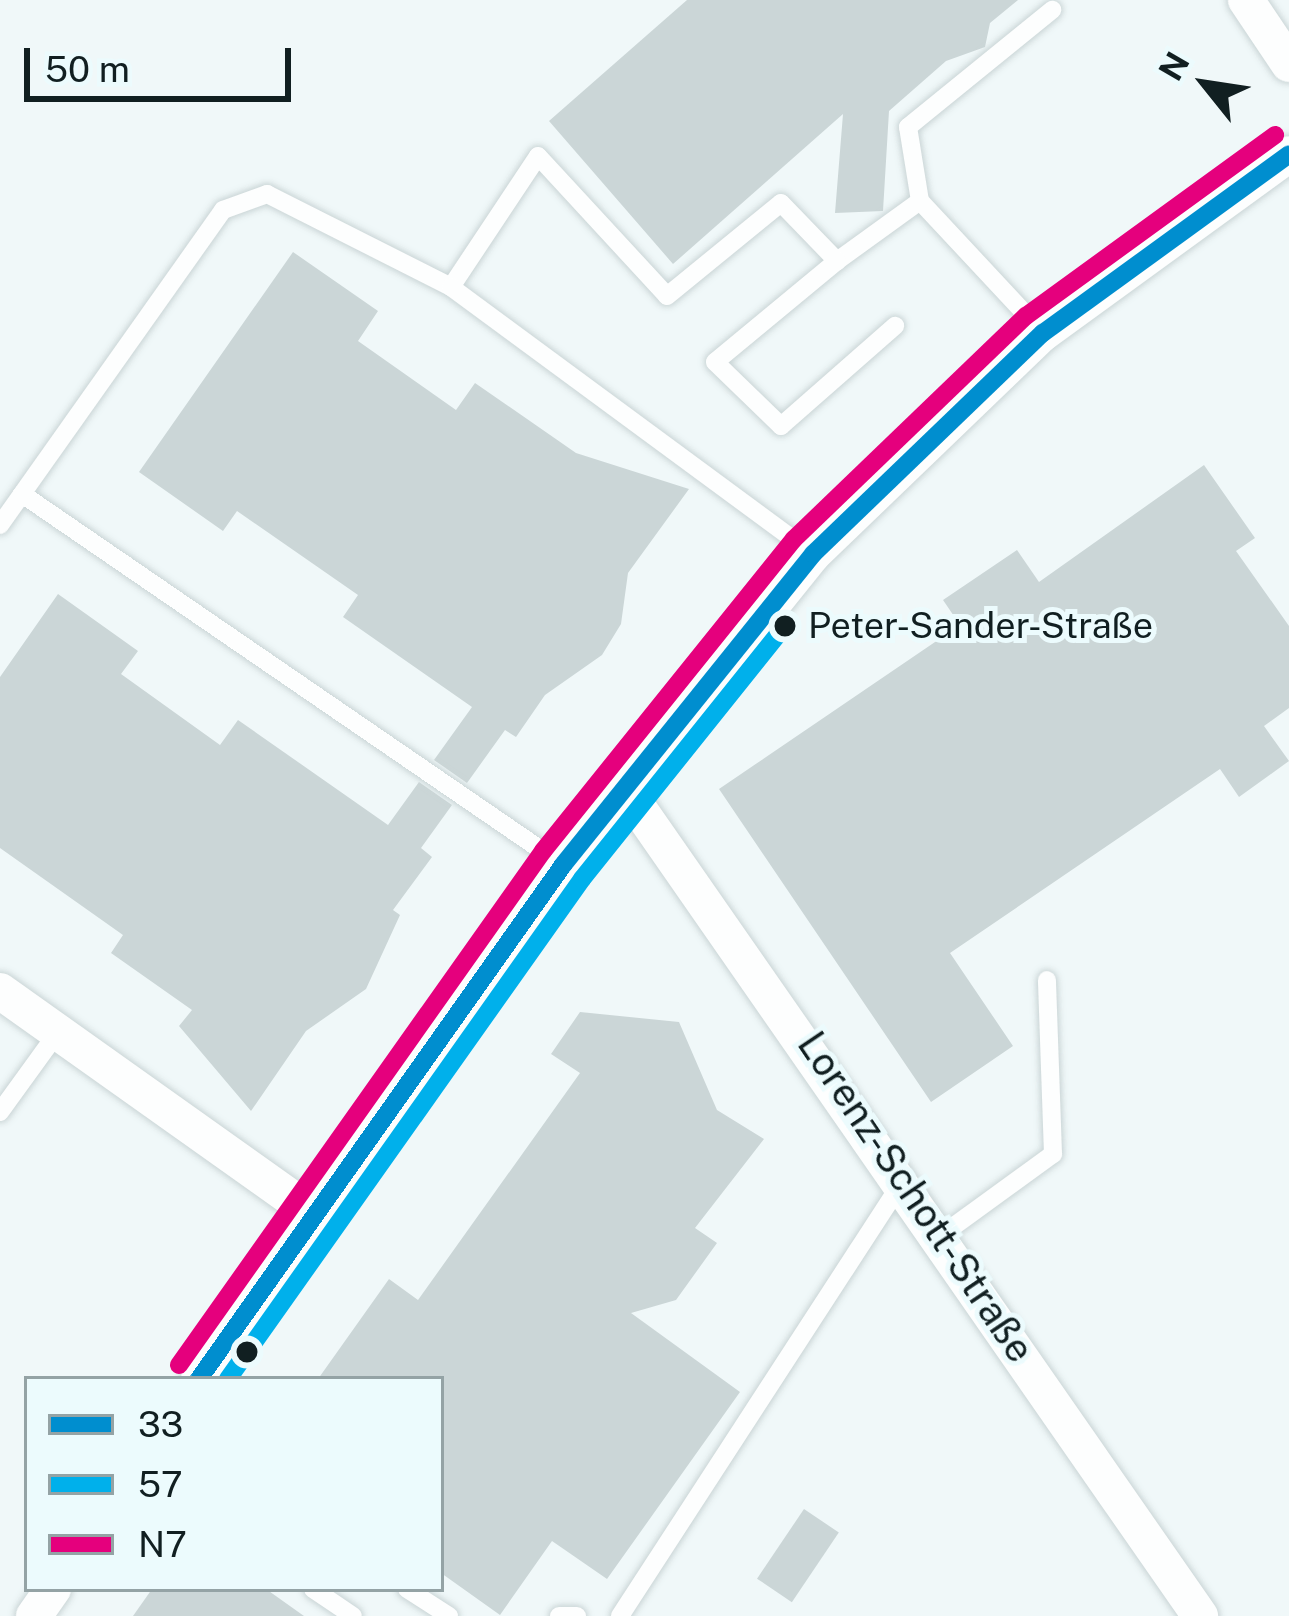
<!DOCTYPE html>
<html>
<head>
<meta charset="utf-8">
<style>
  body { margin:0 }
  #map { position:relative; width:1289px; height:1616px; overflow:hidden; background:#f0f8f9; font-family:"Public Sans",sans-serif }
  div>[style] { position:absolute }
  .building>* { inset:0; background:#cbd6d7; transform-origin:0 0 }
  .roads { filter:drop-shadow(0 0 3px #cad5d6) drop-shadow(0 0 3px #cad5d6) }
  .lane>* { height:18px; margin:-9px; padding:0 9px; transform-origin:9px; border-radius:9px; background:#fdfefe }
  .street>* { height:36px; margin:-18px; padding:0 18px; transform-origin:18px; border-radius:18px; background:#fdfefe }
  .bus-1>* { height:18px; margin:-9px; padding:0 9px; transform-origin:9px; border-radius:9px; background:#008ecf }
  .bus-2>* { height:18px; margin:-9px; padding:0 9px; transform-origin:9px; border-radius:9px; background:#00b0eb }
  .bus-3>* { height:18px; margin:-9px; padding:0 9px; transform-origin:9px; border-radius:9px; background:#e5007d }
  .dots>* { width:33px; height:33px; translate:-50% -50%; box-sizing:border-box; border:6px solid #ecfbfd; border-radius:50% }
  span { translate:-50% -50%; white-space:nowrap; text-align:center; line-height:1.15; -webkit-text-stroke:10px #ecfbfd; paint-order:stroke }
  .bus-label { font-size:36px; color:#111f21 }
  .left { translate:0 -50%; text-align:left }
  .street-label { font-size:39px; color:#111f21 }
  .legend { position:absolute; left:24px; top:1376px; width:420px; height:216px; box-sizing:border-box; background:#ecfbfd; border:3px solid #94a3a5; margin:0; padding:15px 21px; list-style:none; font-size:36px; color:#111f21 }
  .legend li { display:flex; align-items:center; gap:24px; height:60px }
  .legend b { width:60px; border:3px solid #94a3a5 }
  .north { position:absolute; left:1145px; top:24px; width:120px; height:120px; -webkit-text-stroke:9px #ecfbfd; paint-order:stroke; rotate:300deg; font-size:33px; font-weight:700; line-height:48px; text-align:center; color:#111f21 }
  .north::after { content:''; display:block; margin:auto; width:42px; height:54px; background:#111f21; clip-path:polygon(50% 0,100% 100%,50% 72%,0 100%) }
  .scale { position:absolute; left:24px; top:48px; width:267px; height:54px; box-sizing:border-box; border:6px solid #111f21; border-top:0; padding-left:15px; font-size:36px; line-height:42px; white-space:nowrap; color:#111f21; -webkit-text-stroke:9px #ecfbfd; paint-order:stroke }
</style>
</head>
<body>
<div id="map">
  <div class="building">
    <i style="clip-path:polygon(687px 0,1018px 0,990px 23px,985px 47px,946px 61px,889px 111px,883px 211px,835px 213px,843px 114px,673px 264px,549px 121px)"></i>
    <i style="clip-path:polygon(293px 252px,378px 311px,358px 341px,456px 410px,475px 383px,576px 453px,689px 489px,628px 573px,621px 624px,602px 655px,545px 695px,516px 737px,505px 730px,467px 783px,434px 760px,472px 707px,343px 617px,358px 595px,237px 511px,223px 531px,139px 472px)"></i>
    <i style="clip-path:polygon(1204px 465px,1255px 538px,1236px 551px,1289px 626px,1289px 708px,1264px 726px,1289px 761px,1239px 797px,1220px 769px,950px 953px,1013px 1046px,931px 1102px,719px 789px,960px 625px,943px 600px,1017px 550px,1039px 582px)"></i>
    <i style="clip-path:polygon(58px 594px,138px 651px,121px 674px,220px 745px,238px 720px,388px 825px,419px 782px,452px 805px,421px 848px,432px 857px,393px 910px,400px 915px,366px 989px,306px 1031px,251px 1111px,179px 1026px,192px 1010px,111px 953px,123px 935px,0 848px,0 677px)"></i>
    <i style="clip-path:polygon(580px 1012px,679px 1022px,717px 1110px,764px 1139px,695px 1228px,717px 1243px,676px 1300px,631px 1313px,740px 1392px,607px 1579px,552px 1541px,500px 1615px,441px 1573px,441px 1379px,318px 1379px,389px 1279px,418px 1300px,580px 1073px,551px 1054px)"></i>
    <i style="left:804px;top:1509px;width:42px;height:84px;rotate:34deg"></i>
    <i style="clip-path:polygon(152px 1589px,266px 1589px,304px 1616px,133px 1616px)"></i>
  </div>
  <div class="roads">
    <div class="lane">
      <i style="left:920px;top:201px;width:180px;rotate:47deg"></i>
      <i style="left:837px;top:261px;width:102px;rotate:-35.9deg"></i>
      <i style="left:920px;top:201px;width:75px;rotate:-99.2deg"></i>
      <i style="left:908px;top:127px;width:186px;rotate:-39.1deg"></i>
      <i style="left:451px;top:287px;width:157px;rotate:-56.4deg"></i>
      <i style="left:538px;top:156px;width:190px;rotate:47.3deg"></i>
      <i style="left:667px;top:296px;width:147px;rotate:-39.2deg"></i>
      <i style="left:781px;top:203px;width:81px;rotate:46deg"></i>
      <i style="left:837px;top:261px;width:158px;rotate:140.4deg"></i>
      <i style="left:715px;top:362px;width:92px;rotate:44.1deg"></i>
      <i style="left:781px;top:426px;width:152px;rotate:-41.3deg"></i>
      <i style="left:22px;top:494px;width:656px;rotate:34.44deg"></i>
      <i style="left:0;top:525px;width:386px;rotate:-54.7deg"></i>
      <i style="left:223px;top:210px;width:47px;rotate:-20deg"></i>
      <i style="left:267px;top:194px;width:206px;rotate:26.8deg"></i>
      <i style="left:451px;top:287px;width:450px;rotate:36.4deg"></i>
      <i style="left:0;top:1112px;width:99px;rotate:-54.1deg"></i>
      <i style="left:943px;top:1234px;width:136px;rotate:-36deg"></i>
      <i style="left:1053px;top:1154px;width:174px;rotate:-92deg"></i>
      <i style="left:313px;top:1589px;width:48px;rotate:34deg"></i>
      <i style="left:407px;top:1589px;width:50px;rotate:32.7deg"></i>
      <i style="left:559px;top:1616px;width:18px"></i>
      <i style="left:620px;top:1616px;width:518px;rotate:-56.99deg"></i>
    </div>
    <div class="street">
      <i style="left:1246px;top:0;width:77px;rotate:56.1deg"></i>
      <i style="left:623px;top:786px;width:1011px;rotate:55.19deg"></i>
      <i style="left:0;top:991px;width:383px;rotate:35.4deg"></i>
      <i style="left:199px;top:1379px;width:630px;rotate:-54.69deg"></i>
      <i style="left:563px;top:865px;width:399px;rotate:-51.2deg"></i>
      <i style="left:813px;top:554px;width:319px;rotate:-43.9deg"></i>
      <i style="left:1043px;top:333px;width:304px;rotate:-36deg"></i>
      <i style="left:34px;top:1616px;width:33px;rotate:-55deg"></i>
    </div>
  </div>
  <div class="bus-1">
    <i style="left:199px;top:1379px;width:630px;rotate:-54.69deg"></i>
    <i style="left:563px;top:865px;width:399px;rotate:-51.2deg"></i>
    <i style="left:813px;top:554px;width:319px;rotate:-43.9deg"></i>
    <i style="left:1043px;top:333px;width:304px;rotate:-36deg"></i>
  </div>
  <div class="bus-2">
    <i style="left:228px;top:1379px;width:613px;rotate:-54.7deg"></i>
    <i style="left:582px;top:879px;width:324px;rotate:-51.3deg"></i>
  </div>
  <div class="bus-3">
    <i style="left:179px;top:1365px;width:630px;rotate:-54.69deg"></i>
    <i style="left:543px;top:851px;width:400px;rotate:-51.2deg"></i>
    <i style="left:794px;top:539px;width:322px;rotate:-43.9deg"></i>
    <i style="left:1026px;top:316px;width:308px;rotate:-36deg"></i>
  </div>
  <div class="dots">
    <i style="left:785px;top:626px;background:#111f21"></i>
    <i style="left:247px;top:1352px;background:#111f21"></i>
  </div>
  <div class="bus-label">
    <span class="left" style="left:808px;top:626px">Peter-Sander-Straße</span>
  </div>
  <div class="street-label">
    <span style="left:916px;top:1197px;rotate:56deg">Lorenz-Schott-Straße</span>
  </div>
  <ul class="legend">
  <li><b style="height:15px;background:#008ecf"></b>33</li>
  <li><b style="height:15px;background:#00b0eb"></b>57</li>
  <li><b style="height:15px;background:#e5007d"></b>N7</li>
  </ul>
  <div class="north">N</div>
  <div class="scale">50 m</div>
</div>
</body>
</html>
